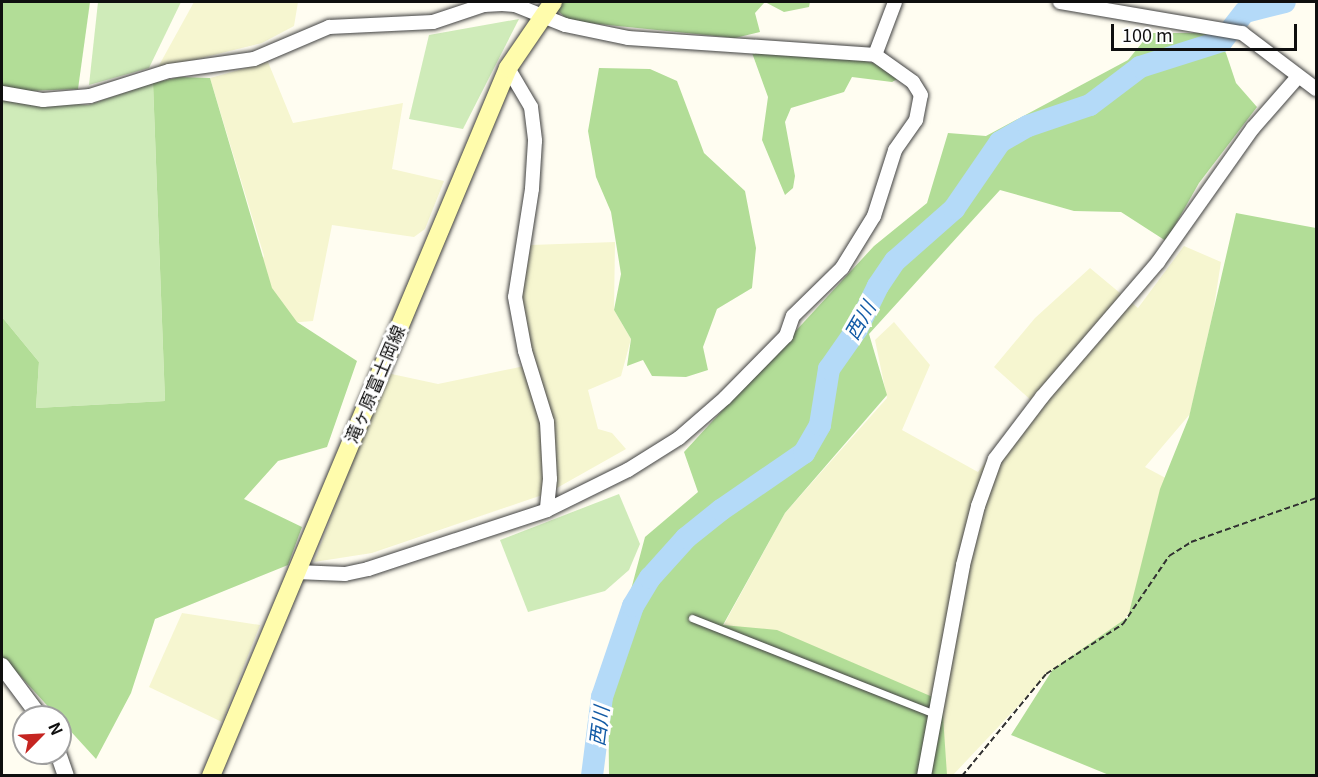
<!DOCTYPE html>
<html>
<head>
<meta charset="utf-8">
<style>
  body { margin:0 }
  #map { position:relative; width:1318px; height:777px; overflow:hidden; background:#fffdf1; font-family:Georgia,"Noto Sans JP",serif }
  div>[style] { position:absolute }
  .farmland>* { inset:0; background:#f6f6d0 }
  .green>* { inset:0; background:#cfebb9 }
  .forest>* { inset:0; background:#b2dd97 }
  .river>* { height:22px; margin:-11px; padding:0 11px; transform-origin:11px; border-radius:11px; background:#b4daf8 }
  .path>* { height:2px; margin-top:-1px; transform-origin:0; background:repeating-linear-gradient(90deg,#313131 0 6px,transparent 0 9px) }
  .roads { filter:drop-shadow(0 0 2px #424242) drop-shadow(0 0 2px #424242) }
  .service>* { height:7px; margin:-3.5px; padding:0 3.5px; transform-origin:3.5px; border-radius:3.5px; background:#fff }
  .minor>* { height:14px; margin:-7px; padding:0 7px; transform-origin:7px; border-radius:7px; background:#fff }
  .tertiary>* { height:16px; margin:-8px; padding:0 8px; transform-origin:8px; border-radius:8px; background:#fff }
  .secondary>* { height:18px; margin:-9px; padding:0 9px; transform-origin:9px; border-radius:9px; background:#fffcac }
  span { translate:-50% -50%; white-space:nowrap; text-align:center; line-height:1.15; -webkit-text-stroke:6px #fff; paint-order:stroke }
  .street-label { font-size:18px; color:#0f0f0f }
  .water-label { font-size:20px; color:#135ba6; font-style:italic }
  .frame { position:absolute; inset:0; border:3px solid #0f0f0f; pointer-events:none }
  .north { position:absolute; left:12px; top:705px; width:60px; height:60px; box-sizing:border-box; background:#fff; border:2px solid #9f9f9f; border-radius:50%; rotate:66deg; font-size:16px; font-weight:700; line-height:24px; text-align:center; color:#0f0f0f }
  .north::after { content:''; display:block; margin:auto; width:21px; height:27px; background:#c52521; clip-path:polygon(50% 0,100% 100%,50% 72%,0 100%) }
  .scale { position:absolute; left:1111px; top:24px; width:186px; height:27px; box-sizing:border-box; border:3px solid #0f0f0f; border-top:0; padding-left:8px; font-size:18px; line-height:21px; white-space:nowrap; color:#0f0f0f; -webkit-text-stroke:4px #fff; paint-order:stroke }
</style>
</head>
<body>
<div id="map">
  <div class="farmland">
    <i style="clip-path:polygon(194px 2px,298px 2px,294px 26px,262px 43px,157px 69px)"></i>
    <i style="clip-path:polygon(268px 62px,293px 123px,403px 103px,392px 169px,444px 181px,425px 229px,414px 237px,332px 225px,313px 321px,228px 328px,264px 256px,210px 78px)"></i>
    <i style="clip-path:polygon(615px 242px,614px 310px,631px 339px,621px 376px,588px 390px,598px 429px,612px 433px,626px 449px,548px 493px,372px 553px,314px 562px,387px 373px,438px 384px,529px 365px,520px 304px,531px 245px)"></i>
    <i style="clip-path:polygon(1184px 246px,1221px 262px,1213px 313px,1190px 414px,1145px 467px,1246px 521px,1172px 559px,1118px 627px,1050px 672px,953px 775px,932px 775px,721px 630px,785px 513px,887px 398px,875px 340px,894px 322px,930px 365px,902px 430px,978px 472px,1033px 402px,994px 367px,1035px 318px,1090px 268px,1138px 308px)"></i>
    <i style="clip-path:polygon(182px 613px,260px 625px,222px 722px,149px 687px)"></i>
  </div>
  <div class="green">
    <i style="clip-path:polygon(98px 2px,181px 2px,149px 68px,89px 85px)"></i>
    <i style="clip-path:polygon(519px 19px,463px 129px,409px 119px,429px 35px)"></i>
    <i style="clip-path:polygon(153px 83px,165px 401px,36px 408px,39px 362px,2px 317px,2px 99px,88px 105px)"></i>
    <i style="clip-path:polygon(619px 494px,640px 544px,629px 570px,605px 591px,528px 612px,500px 540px)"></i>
  </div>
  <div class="forest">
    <i style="clip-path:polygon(2px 2px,90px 2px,78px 89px,2px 92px)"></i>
    <i style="clip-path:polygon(562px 2px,810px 2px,809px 7px,784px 12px,765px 2px,755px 13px,760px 32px,735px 38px,569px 21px,556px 9px)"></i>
    <i style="clip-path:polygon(1150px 33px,1210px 33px,1226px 53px,1236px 83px,1257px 107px,1199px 183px,1166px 241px,1121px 212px,1074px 211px,1000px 190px,869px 334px,887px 395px,785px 513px,723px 625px,777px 630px,942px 701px,947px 775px,609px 776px,608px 676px,645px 537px,698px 492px,684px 452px,874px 246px,927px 203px,948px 133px,986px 136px,1128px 60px)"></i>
    <i style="clip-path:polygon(751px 50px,816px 58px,852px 58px,877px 64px,901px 77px,892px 82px,852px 77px,844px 92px,791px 108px,785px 122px,795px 176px,793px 188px,785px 195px,762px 140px,768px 97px)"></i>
    <i style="clip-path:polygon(599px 68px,650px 69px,677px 81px,704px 153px,745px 191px,756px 248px,752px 288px,717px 309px,703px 347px,708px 370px,686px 377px,652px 376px,643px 360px,627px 366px,631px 339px,614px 310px,621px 274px,611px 212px,596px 177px,588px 131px)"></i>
    <i style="clip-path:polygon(180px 77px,210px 78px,272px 288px,297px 322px,357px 361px,327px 447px,278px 461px,244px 499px,302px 527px,288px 565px,155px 619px,131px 693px,96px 759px,2px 656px,2px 317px,39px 362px,36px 408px,165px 401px,153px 83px)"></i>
    <i style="clip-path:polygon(1236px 213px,1316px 228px,1316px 775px,1109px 775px,1011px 735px,1053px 669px,1128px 617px,1160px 489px,1189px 417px)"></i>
  </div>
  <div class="river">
    <i style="left:592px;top:776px;width:80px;rotate:-82.8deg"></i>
    <i style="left:602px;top:697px;width:96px;rotate:-71.2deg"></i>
    <i style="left:633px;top:606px;width:33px;rotate:-59deg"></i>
    <i style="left:650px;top:578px;width:54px;rotate:-48deg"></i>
    <i style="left:686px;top:538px;width:45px;rotate:-38.7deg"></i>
    <i style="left:721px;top:510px;width:101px;rotate:-34.5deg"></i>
    <i style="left:804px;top:453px;width:32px;rotate:-60deg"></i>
    <i style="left:820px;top:425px;width:57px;rotate:-80.9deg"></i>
    <i style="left:829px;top:369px;width:49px;rotate:-55deg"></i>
    <i style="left:857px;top:329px;width:48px;rotate:-64deg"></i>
    <i style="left:878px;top:286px;width:30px;rotate:-56deg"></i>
    <i style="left:895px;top:261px;width:79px;rotate:-41.4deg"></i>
    <i style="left:954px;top:209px;width:81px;rotate:-55.5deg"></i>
    <i style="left:1000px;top:142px;width:32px;rotate:-30deg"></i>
    <i style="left:1028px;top:126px;width:65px;rotate:-18.7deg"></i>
    <i style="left:1090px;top:105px;width:63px;rotate:-37.2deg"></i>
    <i style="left:1140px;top:67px;width:86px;rotate:-17.6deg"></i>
    <i style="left:1222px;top:41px;width:37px;rotate:-52deg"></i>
    <i style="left:1245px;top:12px;width:41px;rotate:-14deg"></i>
  </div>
  <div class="path">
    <i style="left:962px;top:776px;width:132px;rotate:-50.5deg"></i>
    <i style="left:1046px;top:674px;width:92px;rotate:-33deg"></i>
    <i style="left:1123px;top:624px;width:82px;rotate:-55.9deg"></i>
    <i style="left:1169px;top:556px;width:26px;rotate:-32deg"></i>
    <i style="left:1191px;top:542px;width:133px;rotate:-19.4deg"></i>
  </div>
  <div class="roads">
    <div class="service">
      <i style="left:692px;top:618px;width:261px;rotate:21.6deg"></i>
    </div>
    <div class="minor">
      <i style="left:1060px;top:2px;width:185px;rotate:9.7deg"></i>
      <i style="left:1242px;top:33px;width:93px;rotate:37.1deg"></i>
      <i style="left:508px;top:68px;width:45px;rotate:59.5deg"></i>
      <i style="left:531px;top:107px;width:34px;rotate:83deg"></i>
      <i style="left:535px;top:141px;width:48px;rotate:93.6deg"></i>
      <i style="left:532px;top:189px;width:109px;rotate:98.9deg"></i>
      <i style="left:515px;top:297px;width:55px;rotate:79.5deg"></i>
      <i style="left:525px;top:351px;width:74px;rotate:72.8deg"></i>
      <i style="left:547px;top:422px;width:57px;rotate:87deg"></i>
      <i style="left:550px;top:479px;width:31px;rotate:96deg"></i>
      <i style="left:2px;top:93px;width:42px;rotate:9.7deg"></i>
      <i style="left:43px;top:100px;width:47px;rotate:-4.9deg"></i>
      <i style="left:90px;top:96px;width:83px;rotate:-17.6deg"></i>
      <i style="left:169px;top:71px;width:86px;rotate:-8deg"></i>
      <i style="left:254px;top:59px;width:82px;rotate:-23.1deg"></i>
      <i style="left:329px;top:27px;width:104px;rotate:-2.8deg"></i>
      <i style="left:433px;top:22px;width:54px;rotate:-18.4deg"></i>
      <i style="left:484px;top:5px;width:18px;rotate:-3deg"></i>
      <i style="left:502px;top:4px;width:13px;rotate:4deg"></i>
      <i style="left:515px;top:5px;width:54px;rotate:21.8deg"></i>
      <i style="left:565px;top:25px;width:64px;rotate:11.7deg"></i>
      <i style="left:628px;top:38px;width:248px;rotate:3.9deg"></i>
      <i style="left:296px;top:572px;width:49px;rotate:2.3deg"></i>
      <i style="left:345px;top:574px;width:24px;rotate:-12deg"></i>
      <i style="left:368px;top:569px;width:188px;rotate:-18.2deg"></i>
      <i style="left:547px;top:510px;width:90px;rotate:-26.3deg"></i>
      <i style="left:628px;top:470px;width:60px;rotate:-32.1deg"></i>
      <i style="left:679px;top:438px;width:61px;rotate:-41deg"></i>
      <i style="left:725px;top:398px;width:87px;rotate:-45.5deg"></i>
      <i style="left:786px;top:336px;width:21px;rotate:-71deg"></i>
      <i style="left:793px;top:316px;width:69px;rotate:-44.4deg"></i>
      <i style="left:842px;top:268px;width:61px;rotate:-58.4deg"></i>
      <i style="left:874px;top:216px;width:69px;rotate:-72.3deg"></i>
      <i style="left:895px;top:150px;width:37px;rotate:-55deg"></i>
      <i style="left:916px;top:120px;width:25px;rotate:-79deg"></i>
      <i style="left:921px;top:95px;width:15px;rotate:-122deg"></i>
      <i style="left:913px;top:82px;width:47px;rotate:-144.6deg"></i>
      <i style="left:875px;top:55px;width:57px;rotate:-69.3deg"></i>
      <i style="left:924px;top:776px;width:215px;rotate:-79.5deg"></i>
      <i style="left:963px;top:565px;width:61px;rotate:-75.7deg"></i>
      <i style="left:978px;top:506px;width:50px;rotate:-70.1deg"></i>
      <i style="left:995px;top:459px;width:78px;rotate:-52.8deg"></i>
      <i style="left:1042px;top:397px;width:178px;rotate:-49.3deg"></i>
      <i style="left:1158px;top:262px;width:164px;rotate:-54.7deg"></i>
      <i style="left:1253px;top:128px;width:67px;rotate:-48.7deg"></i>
    </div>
    <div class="tertiary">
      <i style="left:2px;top:666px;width:64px;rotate:53.3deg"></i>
      <i style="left:58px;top:753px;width:24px;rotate:71deg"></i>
    </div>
    <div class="secondary">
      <i style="left:211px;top:776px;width:768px;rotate:-67.24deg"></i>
      <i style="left:508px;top:68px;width:80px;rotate:-55.7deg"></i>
    </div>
  </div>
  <div class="street-label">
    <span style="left:374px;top:384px;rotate:-67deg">滝ヶ原富士岡線</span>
  </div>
  <div class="water-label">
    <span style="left:859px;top:320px;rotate:-60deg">西川</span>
    <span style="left:598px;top:726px;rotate:-83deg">西川</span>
  </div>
  <div class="frame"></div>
  <div class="north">N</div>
  <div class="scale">100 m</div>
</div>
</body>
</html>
